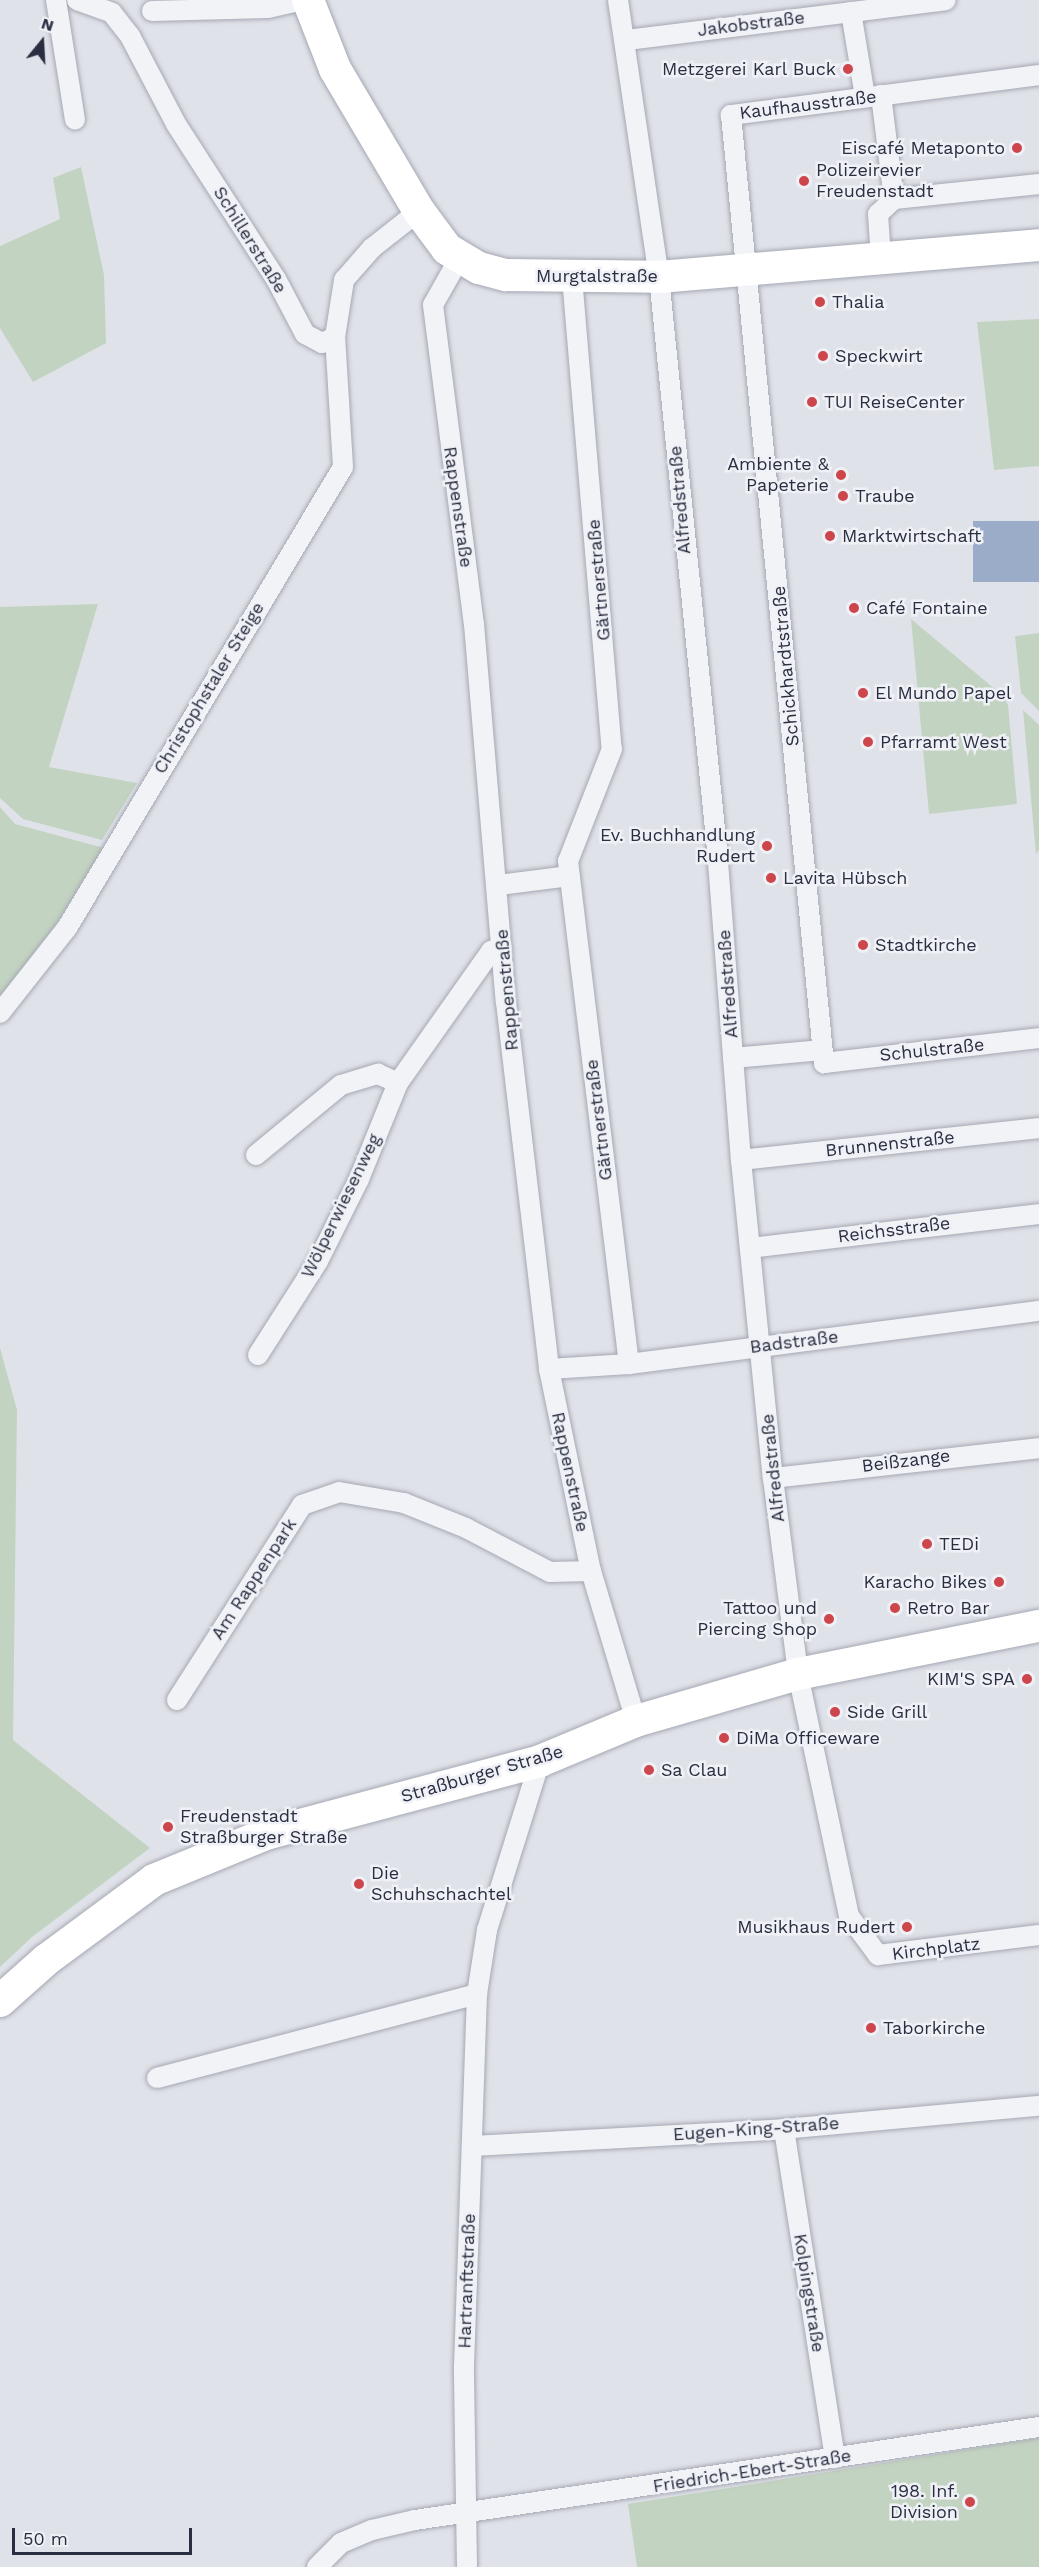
<!DOCTYPE html>
<html>
<head>
<meta charset="utf-8">
<style>
  body { margin:0 }
  #map { position:relative; width:1039px; height:2567px; overflow:hidden; background:#e0e2e9; font-family:"Work Sans",sans-serif }
  div>[style] { position:absolute }
  .green>* { inset:0; background:#c3d3c1 }
  .water>* { inset:0; background:#9bacc8; transform-origin:0 0 }
  .roads { filter:drop-shadow(0 0 2px #a5a8b3) drop-shadow(0 0 2px #a5a8b3) }
  .minor>* { height:20px; margin:-10px; padding:0 10px; transform-origin:10px; border-radius:10px; background:#f2f3f7 }
  .primary>* { height:32px; margin:-16px; padding:0 16px; transform-origin:16px; border-radius:16px; background:#fff }
  .dots>* { width:16px; height:16px; translate:-50% -50%; box-sizing:border-box; border:3px solid #eff1f6; border-radius:50% }
  span { translate:-50% -50%; white-space:nowrap; text-align:center; line-height:1.15; -webkit-text-stroke:5px #eff1f6; paint-order:stroke }
  .street-label { font-size:18px; color:#292e40 }
  .poi-label { font-size:18px; color:#292e40 }
  .right { translate:-100% -50%; text-align:right }
  .left { translate:0 -50%; text-align:left }
  .north { position:absolute; left:12px; top:12px; width:60px; height:60px; -webkit-text-stroke:4px #eff1f6; paint-order:stroke; rotate:18deg; font-size:16px; font-weight:700; line-height:24px; text-align:center; color:#292e40 }
  .north::after { content:''; display:block; margin:auto; width:21px; height:27px; background:#292e40; clip-path:polygon(50% 0,100% 100%,50% 72%,0 100%) }
  .scale { position:absolute; left:12px; top:2528px; width:180px; height:27px; box-sizing:border-box; border:3px solid #292e40; border-top:0; padding-left:8px; font-size:18px; line-height:21px; white-space:nowrap; color:#292e40; -webkit-text-stroke:4px #eff1f6; paint-order:stroke }
</style>
</head>
<body>
<div id="map">
  <div class="green">
    <i style="clip-path:polygon(81px 167px,104px 275px,106px 343px,33px 382px,0 328px,0 246px,60px 219px,53px 178px)"></i>
    <i style="clip-path:polygon(1039px 319px,1039px 466px,994px 470px,977px 322px)"></i>
    <i style="clip-path:polygon(98px 604px,49px 767px,137px 783px,102px 840px,23px 819px,0 798px,0 607px)"></i>
    <i style="clip-path:polygon(911px 619px,1002px 695px,1008px 705px,1017px 804px,929px 814px)"></i>
    <i style="clip-path:polygon(1039px 633px,1039px 711px,1021px 693px,1015px 636px)"></i>
    <i style="clip-path:polygon(1023px 710px,1039px 725px,1039px 850px,1036px 854px)"></i>
    <i style="clip-path:polygon(0 807px,15px 824px,104px 848px,13px 993px,0 1006px)"></i>
    <i style="clip-path:polygon(0 1348px,17px 1410px,13px 1740px,150px 1848px,32px 1937px,0 1967px)"></i>
    <i style="clip-path:polygon(1039px 2438px,1039px 2567px,637px 2567px,628px 2504px)"></i>
  </div>
  <div class="water">
    <i style="left:1039px;top:521px;width:61px;height:66px;rotate:90deg"></i>
  </div>
  <div class="roads">
    <div class="minor">
      <i style="left:56px;top:0;width:121px;rotate:81deg"></i>
      <i style="left:77px;top:0;width:37px;rotate:20deg"></i>
      <i style="left:112px;top:13px;width:29px;rotate:52deg"></i>
      <i style="left:130px;top:36px;width:99px;rotate:62.4deg"></i>
      <i style="left:176px;top:124px;width:184px;rotate:57.2deg"></i>
      <i style="left:276px;top:279px;width:62px;rotate:62.2deg"></i>
      <i style="left:305px;top:334px;width:19px;rotate:28deg"></i>
      <i style="left:322px;top:343px;width:14px;rotate:-25deg"></i>
      <i style="left:335px;top:337px;width:58px;rotate:-81deg"></i>
      <i style="left:344px;top:280px;width:43px;rotate:-48.8deg"></i>
      <i style="left:372px;top:248px;width:60px;rotate:-38.2deg"></i>
      <i style="left:618px;top:0;width:280px;rotate:81.6deg"></i>
      <i style="left:659px;top:277px;width:575px;rotate:84.21deg"></i>
      <i style="left:717px;top:849px;width:312px;rotate:85.6deg"></i>
      <i style="left:741px;top:1160px;width:320px;rotate:84.3deg"></i>
      <i style="left:773px;top:1478px;width:198px;rotate:82.7deg"></i>
      <i style="left:798px;top:1674px;width:247px;rotate:78.1deg"></i>
      <i style="left:849px;top:1916px;width:49px;rotate:53.4deg"></i>
      <i style="left:878px;top:1955px;width:162px;rotate:-7.1deg"></i>
      <i style="left:152px;top:11px;width:116px;rotate:-1.5deg"></i>
      <i style="left:268px;top:8px;width:37px;rotate:-13deg"></i>
      <i style="left:851px;top:12px;width:86px;rotate:80.6deg"></i>
      <i style="left:627px;top:40px;width:321px;rotate:-7.1deg"></i>
      <i style="left:1039px;top:75px;width:311px;rotate:172.6deg"></i>
      <i style="left:731px;top:115px;width:953px;rotate:84.4deg"></i>
      <i style="left:824px;top:1063px;width:216px;rotate:-6.6deg"></i>
      <i style="left:881px;top:95px;width:105px;rotate:82.9deg"></i>
      <i style="left:894px;top:199px;width:146px;rotate:-5.9deg"></i>
      <i style="left:460px;top:257px;width:55px;rotate:119.4deg"></i>
      <i style="left:433px;top:305px;width:322px;rotate:82.7deg"></i>
      <i style="left:474px;top:624px;width:379px;rotate:85.2deg"></i>
      <i style="left:506px;top:1002px;width:370px;rotate:83.3deg"></i>
      <i style="left:549px;top:1369px;width:206px;rotate:78.3deg"></i>
      <i style="left:591px;top:1571px;width:157px;rotate:73.3deg"></i>
      <i style="left:881px;top:259px;width:45px;rotate:-93.8deg"></i>
      <i style="left:878px;top:214px;width:22px;rotate:-43deg"></i>
      <i style="left:572px;top:277px;width:474px;rotate:85.2deg"></i>
      <i style="left:612px;top:749px;width:120px;rotate:111.4deg"></i>
      <i style="left:568px;top:861px;width:507px;rotate:83.09deg"></i>
      <i style="left:499px;top:885px;width:71px;rotate:-7.3deg"></i>
      <i style="left:0;top:1013px;width:108px;rotate:-51.8deg"></i>
      <i style="left:67px;top:928px;width:537px;rotate:-59.09deg"></i>
      <i style="left:343px;top:467px;width:130px;rotate:-93.5deg"></i>
      <i style="left:733px;top:1058px;width:90px;rotate:-5.1deg"></i>
      <i style="left:256px;top:1155px;width:110px;rotate:-39.5deg"></i>
      <i style="left:341px;top:1085px;width:39px;rotate:-17deg"></i>
      <i style="left:378px;top:1074px;width:22px;rotate:24deg"></i>
      <i style="left:741px;top:1160px;width:300px;rotate:-6.1deg"></i>
      <i style="left:750px;top:1248px;width:291px;rotate:-6.7deg"></i>
      <i style="left:258px;top:1355px;width:112px;rotate:-57.4deg"></i>
      <i style="left:318px;top:1261px;width:92px;rotate:-63.4deg"></i>
      <i style="left:359px;top:1179px;width:104px;rotate:-67.9deg"></i>
      <i style="left:398px;top:1083px;width:161px;rotate:-54.8deg"></i>
      <i style="left:491px;top:951px;width:11px;rotate:-15deg"></i>
      <i style="left:549px;top:1369px;width:80px;rotate:-3.6deg"></i>
      <i style="left:629px;top:1364px;width:413px;rotate:-7.4deg"></i>
      <i style="left:773px;top:1478px;width:268px;rotate:-6.4deg"></i>
      <i style="left:177px;top:1700px;width:232px;rotate:-57.3deg"></i>
      <i style="left:302px;top:1505px;width:39px;rotate:-19deg"></i>
      <i style="left:339px;top:1492px;width:66px;rotate:9.6deg"></i>
      <i style="left:404px;top:1503px;width:67px;rotate:22deg"></i>
      <i style="left:466px;top:1528px;width:95px;rotate:27.6deg"></i>
      <i style="left:550px;top:1572px;width:41px;rotate:-1.4deg"></i>
      <i style="left:157px;top:2078px;width:331px;rotate:-14.7deg"></i>
      <i style="left:784px;top:2129px;width:333px;rotate:81.2deg"></i>
      <i style="left:473px;top:2146px;width:311px;rotate:-3.1deg"></i>
      <i style="left:784px;top:2129px;width:256px;rotate:-5.2deg"></i>
      <i style="left:317px;top:2567px;width:34px;rotate:-45deg"></i>
      <i style="left:341px;top:2543px;width:34px;rotate:-23deg"></i>
      <i style="left:372px;top:2530px;width:44px;rotate:-13.1deg"></i>
      <i style="left:415px;top:2520px;width:631px;rotate:-8.48deg"></i>
      <i style="left:467px;top:2567px;width:201px;rotate:-90.9deg"></i>
      <i style="left:464px;top:2366px;width:372px;rotate:-88deg"></i>
      <i style="left:477px;top:1994px;width:65px;rotate:-81.1deg"></i>
      <i style="left:487px;top:1930px;width:177px;rotate:-72.6deg"></i>
    </div>
    <div class="primary">
      <i style="left:308px;top:0;width:74px;rotate:68.6deg"></i>
      <i style="left:335px;top:69px;width:165px;rotate:59.4deg"></i>
      <i style="left:419px;top:211px;width:47px;rotate:53.6deg"></i>
      <i style="left:447px;top:249px;width:37px;rotate:31deg"></i>
      <i style="left:479px;top:268px;width:28px;rotate:15deg"></i>
      <i style="left:506px;top:275px;width:153px;rotate:0.7deg"></i>
      <i style="left:659px;top:277px;width:381px;rotate:-4.8deg"></i>
      <i style="left:0;top:2001px;width:62px;rotate:-41.7deg"></i>
      <i style="left:46px;top:1960px;width:134px;rotate:-36.5deg"></i>
      <i style="left:154px;top:1880px;width:121px;rotate:-22.3deg"></i>
      <i style="left:266px;top:1834px;width:284px;rotate:-14.9deg"></i>
      <i style="left:540px;top:1761px;width:104px;rotate:-22.6deg"></i>
      <i style="left:636px;top:1721px;width:169px;rotate:-16.2deg"></i>
      <i style="left:798px;top:1674px;width:246px;rotate:-11.3deg"></i>
    </div>
  </div>
  <div class="dots">
    <i style="left:848px;top:69px;background:#cd464b"></i>
    <i style="left:1017px;top:148px;background:#cd464b"></i>
    <i style="left:804px;top:181px;background:#cd464b"></i>
    <i style="left:820px;top:302px;background:#cd464b"></i>
    <i style="left:823px;top:356px;background:#cd464b"></i>
    <i style="left:812px;top:402px;background:#cd464b"></i>
    <i style="left:841px;top:475px;background:#cd464b"></i>
    <i style="left:843px;top:496px;background:#cd464b"></i>
    <i style="left:830px;top:536px;background:#cd464b"></i>
    <i style="left:854px;top:608px;background:#cd464b"></i>
    <i style="left:863px;top:693px;background:#cd464b"></i>
    <i style="left:868px;top:742px;background:#cd464b"></i>
    <i style="left:767px;top:846px;background:#cd464b"></i>
    <i style="left:771px;top:878px;background:#cd464b"></i>
    <i style="left:863px;top:945px;background:#cd464b"></i>
    <i style="left:927px;top:1544px;background:#cd464b"></i>
    <i style="left:999px;top:1582px;background:#cd464b"></i>
    <i style="left:895px;top:1608px;background:#cd464b"></i>
    <i style="left:829px;top:1619px;background:#cd464b"></i>
    <i style="left:1027px;top:1679px;background:#cd464b"></i>
    <i style="left:835px;top:1712px;background:#cd464b"></i>
    <i style="left:724px;top:1738px;background:#cd464b"></i>
    <i style="left:649px;top:1770px;background:#cd464b"></i>
    <i style="left:168px;top:1827px;background:#cd464b"></i>
    <i style="left:359px;top:1884px;background:#cd464b"></i>
    <i style="left:907px;top:1927px;background:#cd464b"></i>
    <i style="left:871px;top:2028px;background:#cd464b"></i>
    <i style="left:970px;top:2502px;background:#cd464b"></i>
  </div>
  <div class="street-label">
    <span style="left:751px;top:24px;rotate:-7deg">Jakobstraße</span>
    <span style="left:808px;top:105px;rotate:-7deg">Kaufhausstraße</span>
    <span style="left:250px;top:240px;rotate:58deg">Schillerstraße</span>
    <span style="left:597px;top:276px">Murgtalstraße</span>
    <span style="left:680px;top:500px;rotate:-95deg">Alfredstraße</span>
    <span style="left:458px;top:507px;rotate:82deg">Rappenstraße</span>
    <span style="left:599px;top:580px;rotate:-95deg">Gärtnerstraße</span>
    <span style="left:786px;top:666px;rotate:-95deg">Schickhardtstraße</span>
    <span style="left:209px;top:688px;rotate:-59deg">Christophstaler Steige</span>
    <span style="left:728px;top:984px;rotate:-94deg">Alfredstraße</span>
    <span style="left:507px;top:990px;rotate:-95deg">Rappenstraße</span>
    <span style="left:932px;top:1050px;rotate:-6deg">Schulstraße</span>
    <span style="left:599px;top:1120px;rotate:-97deg">Gärtnerstraße</span>
    <span style="left:890px;top:1144px;rotate:-6deg">Brunnenstraße</span>
    <span style="left:341px;top:1206px;rotate:-64deg">Wölperwiesenweg</span>
    <span style="left:894px;top:1230px;rotate:-7deg">Reichsstraße</span>
    <span style="left:794px;top:1342px;rotate:-7deg">Badstraße</span>
    <span style="left:906px;top:1461px;rotate:-7deg">Beißzange</span>
    <span style="left:773px;top:1468px;rotate:-96deg">Alfredstraße</span>
    <span style="left:570px;top:1472px;rotate:78deg">Rappenstraße</span>
    <span style="left:254px;top:1579px;rotate:-57deg">Am Rappenpark</span>
    <span style="left:482px;top:1774px;rotate:-16deg">Straßburger Straße</span>
    <span style="left:936px;top:1949px;rotate:-7deg">Kirchplatz</span>
    <span style="left:756px;top:2129px;rotate:-4deg">Eugen-King-Straße</span>
    <span style="left:467px;top:2281px;rotate:-88deg">Hartranftstraße</span>
    <span style="left:809px;top:2293px;rotate:81deg">Kolpingstraße</span>
    <span style="left:752px;top:2471px;rotate:-9deg">Friedrich-Ebert-Straße</span>
  </div>
  <div class="poi-label">
    <span class="right" style="left:836px;top:69px">Metzgerei Karl Buck</span>
    <span class="right" style="left:1005px;top:148px">Eiscafé Metaponto</span>
    <span class="left" style="left:816px;top:181px">Polizeirevier<br>Freudenstadt</span>
    <span class="left" style="left:832px;top:302px">Thalia</span>
    <span class="left" style="left:835px;top:356px">Speckwirt</span>
    <span class="left" style="left:824px;top:402px">TUI ReiseCenter</span>
    <span class="right" style="left:829px;top:475px">Ambiente &amp;<br>Papeterie</span>
    <span class="left" style="left:855px;top:496px">Traube</span>
    <span class="left" style="left:842px;top:536px">Marktwirtschaft</span>
    <span class="left" style="left:866px;top:608px">Café Fontaine</span>
    <span class="left" style="left:875px;top:693px">El Mundo Papel</span>
    <span class="left" style="left:880px;top:742px">Pfarramt West</span>
    <span class="right" style="left:755px;top:846px">Ev. Buchhandlung<br>Rudert</span>
    <span class="left" style="left:783px;top:878px">Lavita Hübsch</span>
    <span class="left" style="left:875px;top:945px">Stadtkirche</span>
    <span class="left" style="left:939px;top:1544px">TEDi</span>
    <span class="right" style="left:987px;top:1582px">Karacho Bikes</span>
    <span class="left" style="left:907px;top:1608px">Retro Bar</span>
    <span class="right" style="left:817px;top:1619px">Tattoo und<br>Piercing Shop</span>
    <span class="right" style="left:1015px;top:1679px">KIM'S SPA</span>
    <span class="left" style="left:847px;top:1712px">Side Grill</span>
    <span class="left" style="left:736px;top:1738px">DiMa Officeware</span>
    <span class="left" style="left:661px;top:1770px">Sa Clau</span>
    <span class="left" style="left:180px;top:1827px">Freudenstadt<br>Straßburger Straße</span>
    <span class="left" style="left:371px;top:1884px">Die<br>Schuhschachtel</span>
    <span class="right" style="left:895px;top:1927px">Musikhaus Rudert</span>
    <span class="left" style="left:883px;top:2028px">Taborkirche</span>
    <span class="right" style="left:958px;top:2502px">198. Inf.<br>Division</span>
  </div>
  <div class="north">N</div>
  <div class="scale">50 m</div>
</div>
</body>
</html>
